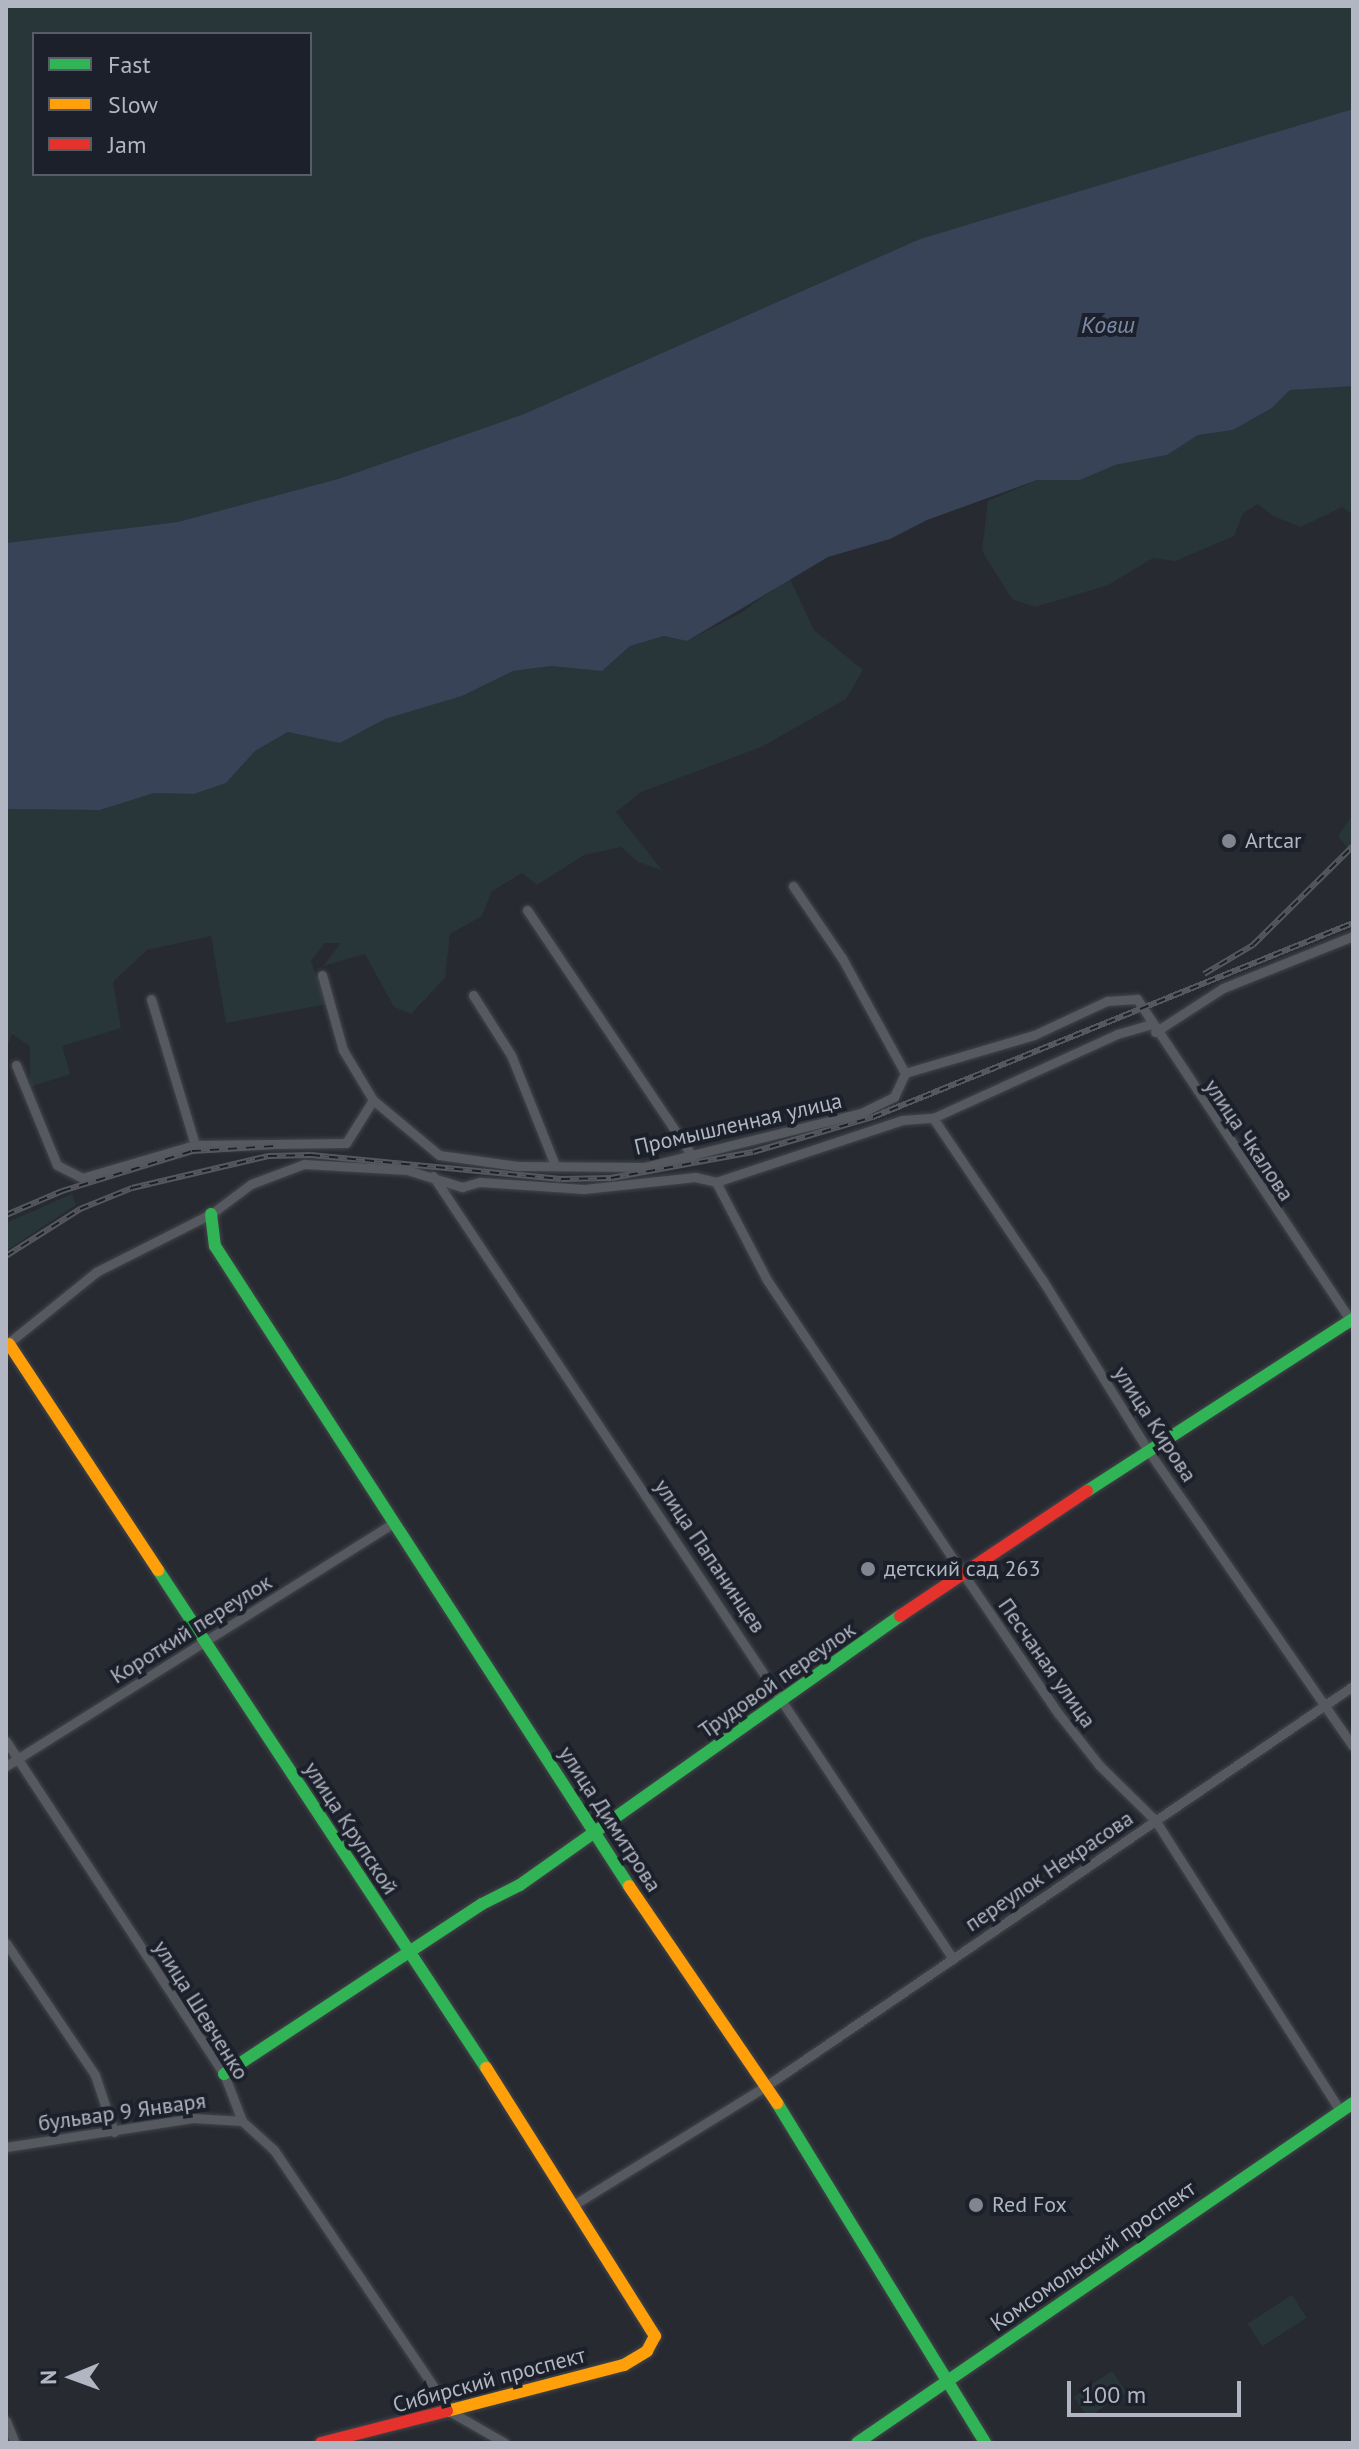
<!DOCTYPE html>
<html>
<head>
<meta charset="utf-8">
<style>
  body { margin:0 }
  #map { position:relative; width:1359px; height:2449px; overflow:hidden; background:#272a31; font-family:"PT Sans",sans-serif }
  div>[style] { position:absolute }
  .green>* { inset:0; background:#293639; transform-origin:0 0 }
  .water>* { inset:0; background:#384358 }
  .roads { filter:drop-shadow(0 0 2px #42454a) drop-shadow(0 0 2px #42454a) }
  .street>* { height:9px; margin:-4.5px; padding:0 4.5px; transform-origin:4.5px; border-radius:4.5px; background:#565960 }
  .fast>* { height:12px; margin:-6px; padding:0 6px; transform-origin:6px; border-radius:6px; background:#30b455 }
  .slow>* { height:12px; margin:-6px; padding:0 6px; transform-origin:6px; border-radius:6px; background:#ff9f0a }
  .jam>* { height:12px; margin:-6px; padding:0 6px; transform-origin:6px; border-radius:6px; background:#e5322d }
  .rail>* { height:6px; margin-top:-3px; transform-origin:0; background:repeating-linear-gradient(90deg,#1b202a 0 9px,#55585d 0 18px); box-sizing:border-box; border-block:2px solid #55585d }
  .dots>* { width:22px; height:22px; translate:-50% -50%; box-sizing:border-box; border:4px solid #1b202a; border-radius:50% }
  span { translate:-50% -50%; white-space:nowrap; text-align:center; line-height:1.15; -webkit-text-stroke:8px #1b202a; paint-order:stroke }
  .poi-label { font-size:22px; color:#b1b6c2 }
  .left { translate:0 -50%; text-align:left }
  .street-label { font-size:22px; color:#b1b6c2 }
  .water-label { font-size:24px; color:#7c8aa7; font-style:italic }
  .frame { position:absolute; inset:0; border:8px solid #b1b6c2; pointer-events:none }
  .legend { position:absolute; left:32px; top:32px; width:280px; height:144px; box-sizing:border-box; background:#1b202a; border:2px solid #575c67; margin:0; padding:10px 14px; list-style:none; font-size:24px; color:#b1b6c2 }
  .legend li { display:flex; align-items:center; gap:16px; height:40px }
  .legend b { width:40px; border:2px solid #575c67 }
  .north { position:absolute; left:32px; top:2337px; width:80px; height:80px; -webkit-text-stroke:6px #1b202a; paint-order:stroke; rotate:269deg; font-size:22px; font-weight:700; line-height:32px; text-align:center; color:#b1b6c2 }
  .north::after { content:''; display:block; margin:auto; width:28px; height:36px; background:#b1b6c2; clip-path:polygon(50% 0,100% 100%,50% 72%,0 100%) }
  .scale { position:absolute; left:1067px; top:2381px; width:174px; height:36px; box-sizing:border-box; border:4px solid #b1b6c2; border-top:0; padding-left:10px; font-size:24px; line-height:28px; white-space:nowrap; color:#b1b6c2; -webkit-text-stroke:6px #1b202a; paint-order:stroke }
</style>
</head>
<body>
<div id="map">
  <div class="green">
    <i style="clip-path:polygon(evenodd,6px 6px,1353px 6px,1353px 109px,920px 239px,524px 414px,338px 479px,178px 522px,6px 543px,6px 6px,34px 34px,310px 34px,310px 174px,34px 174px,34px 34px)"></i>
    <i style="clip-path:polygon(1337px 385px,1353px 386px,1353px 515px,1342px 507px,1301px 527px,1273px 516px,1258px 504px,1243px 513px,1234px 536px,1175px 561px,1153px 558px,1108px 585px,1035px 607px,1012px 599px,982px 551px,988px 501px,1037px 480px,1080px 480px,1115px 465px,1167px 455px,1198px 435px,1233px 430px,1272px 408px,1290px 390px)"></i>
    <i style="clip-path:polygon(789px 577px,814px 630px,863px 670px,846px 699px,761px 747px,641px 792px,616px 812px,662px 870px,638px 862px,621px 847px,584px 855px,537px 885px,522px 873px,492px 891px,482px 916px,450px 934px,445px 978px,411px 1014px,394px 1007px,365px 954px,323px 966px,341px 943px,325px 943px,311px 961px,327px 1004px,226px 1023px,211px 936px,147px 950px,113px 982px,121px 1028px,62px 1046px,70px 1074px,30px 1087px,30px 1046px,12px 1034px,6px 1050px,6px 809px,100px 810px,154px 793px,194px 794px,226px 783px,255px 751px,289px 732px,340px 743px,385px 719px,462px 696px,513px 671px,551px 666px,602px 671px,630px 646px,664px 636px,687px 641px,741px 613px)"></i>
    <i style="clip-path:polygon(1353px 814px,1353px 855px,1338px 836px)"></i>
    <i style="clip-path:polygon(72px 1194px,76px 1205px,6px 1251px,6px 1223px)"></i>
    <i style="left:1292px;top:2295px;width:27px;height:53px;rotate:57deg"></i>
    <i style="left:1112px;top:2371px;width:25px;height:46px;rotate:56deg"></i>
  </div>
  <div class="water">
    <i style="clip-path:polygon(1353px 109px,1353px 386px,1290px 390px,1272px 408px,1233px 430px,1198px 435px,1167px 455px,1115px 465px,1080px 480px,1037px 480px,927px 520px,890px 539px,828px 557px,687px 641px,664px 636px,630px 646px,602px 671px,551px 666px,513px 671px,462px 696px,385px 719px,340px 743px,288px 732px,255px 751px,226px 783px,194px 794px,154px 793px,100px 810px,6px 809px,6px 543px,178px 522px,338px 479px,524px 414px,920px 239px)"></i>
  </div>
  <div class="roads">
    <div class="street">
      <i style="left:793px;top:886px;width:87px;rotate:55.8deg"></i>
      <i style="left:842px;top:958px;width:131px;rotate:61.3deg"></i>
      <i style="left:527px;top:910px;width:296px;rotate:56.1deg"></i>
      <i style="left:322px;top:975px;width:78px;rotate:74.4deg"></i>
      <i style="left:343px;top:1050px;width:58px;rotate:59deg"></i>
      <i style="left:473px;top:995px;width:71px;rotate:57.7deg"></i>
      <i style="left:511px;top:1055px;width:118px;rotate:68.2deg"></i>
      <i style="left:151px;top:999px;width:152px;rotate:73.2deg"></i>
      <i style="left:1155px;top:1032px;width:81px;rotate:-32.9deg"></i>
      <i style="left:1223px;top:988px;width:140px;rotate:-21.8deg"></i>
      <i style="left:16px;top:1065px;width:108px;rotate:67.7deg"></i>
      <i style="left:57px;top:1165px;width:28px;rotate:27deg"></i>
      <i style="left:82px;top:1178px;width:118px;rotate:-16.3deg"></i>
      <i style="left:195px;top:1145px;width:151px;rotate:-0.8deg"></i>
      <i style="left:346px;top:1143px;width:51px;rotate:-57.9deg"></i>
      <i style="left:373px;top:1100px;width:86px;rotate:39.8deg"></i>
      <i style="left:439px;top:1155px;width:79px;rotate:8deg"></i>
      <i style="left:517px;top:1166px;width:127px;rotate:0.5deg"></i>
      <i style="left:644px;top:1167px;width:224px;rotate:-14deg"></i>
      <i style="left:861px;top:1113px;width:37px;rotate:-26deg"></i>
      <i style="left:894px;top:1097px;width:26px;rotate:-65deg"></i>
      <i style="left:905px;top:1073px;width:134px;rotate:-16.4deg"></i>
      <i style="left:1034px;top:1035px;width:81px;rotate:-25deg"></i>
      <i style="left:1107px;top:1001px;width:30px;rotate:-4deg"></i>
      <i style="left:1137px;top:999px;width:390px;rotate:56.4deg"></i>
      <i style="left:933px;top:1118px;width:197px;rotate:56deg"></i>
      <i style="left:1043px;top:1281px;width:198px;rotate:58.2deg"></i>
      <i style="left:1147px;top:1449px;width:361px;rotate:55.3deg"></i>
      <i style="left:433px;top:1176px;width:940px;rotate:56.41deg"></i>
      <i style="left:716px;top:1182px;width:110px;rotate:62.5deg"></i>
      <i style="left:767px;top:1280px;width:351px;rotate:56.3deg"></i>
      <i style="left:962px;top:1572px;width:171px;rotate:55.8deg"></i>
      <i style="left:1058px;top:1713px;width:66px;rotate:51.7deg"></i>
      <i style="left:1099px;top:1765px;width:78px;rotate:44.5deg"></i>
      <i style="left:1155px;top:1820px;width:346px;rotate:57.5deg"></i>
      <i style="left:716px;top:1182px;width:196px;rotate:-18.4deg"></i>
      <i style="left:902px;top:1120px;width:31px;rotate:-4deg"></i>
      <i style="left:933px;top:1118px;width:202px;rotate:-24.5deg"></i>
      <i style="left:1117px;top:1034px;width:35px;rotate:-16deg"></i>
      <i style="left:6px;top:1345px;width:116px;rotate:-39deg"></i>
      <i style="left:96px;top:1272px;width:129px;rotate:-26.8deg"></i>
      <i style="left:211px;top:1214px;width:50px;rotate:-36.9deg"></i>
      <i style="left:251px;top:1184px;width:57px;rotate:-20.7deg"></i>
      <i style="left:304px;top:1164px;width:103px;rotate:3.3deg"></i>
      <i style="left:407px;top:1170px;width:58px;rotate:17.2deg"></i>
      <i style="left:462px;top:1187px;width:19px;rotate:-16deg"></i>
      <i style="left:480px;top:1182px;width:104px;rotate:3.9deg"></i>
      <i style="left:584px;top:1189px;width:112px;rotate:-6.2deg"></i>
      <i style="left:695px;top:1177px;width:22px;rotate:13deg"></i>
      <i style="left:6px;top:1741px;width:398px;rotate:56.8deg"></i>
      <i style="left:224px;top:2074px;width:50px;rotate:69deg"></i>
      <i style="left:6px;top:1766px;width:459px;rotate:-32.1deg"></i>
      <i style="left:6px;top:1943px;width:159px;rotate:56deg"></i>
      <i style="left:95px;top:2075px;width:60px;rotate:71.6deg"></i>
      <i style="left:6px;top:2147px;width:189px;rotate:-8.8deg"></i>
      <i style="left:193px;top:2118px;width:49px;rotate:3.5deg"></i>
      <i style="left:242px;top:2121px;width:43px;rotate:42.2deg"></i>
      <i style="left:274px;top:2150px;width:316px;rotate:56deg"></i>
      <i style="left:451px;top:2412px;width:62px;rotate:29.9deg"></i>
      <i style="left:575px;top:2204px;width:225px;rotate:-31.7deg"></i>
      <i style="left:766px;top:2086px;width:710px;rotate:-34.27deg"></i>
      <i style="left:6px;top:2421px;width:24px;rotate:68deg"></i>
    </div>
    <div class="fast">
      <i style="left:211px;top:1214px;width:32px;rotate:83deg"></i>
      <i style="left:215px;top:1246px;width:762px;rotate:57.1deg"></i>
      <i style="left:1087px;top:1491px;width:317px;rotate:-32.9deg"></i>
      <i style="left:158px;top:1570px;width:596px;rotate:56.63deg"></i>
      <i style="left:224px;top:2074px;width:309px;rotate:-33.4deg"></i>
      <i style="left:482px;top:1904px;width:42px;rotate:-26.6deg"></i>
      <i style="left:520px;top:1885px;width:466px;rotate:-35.3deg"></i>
      <i style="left:777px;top:2103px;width:399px;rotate:58.5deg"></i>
      <i style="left:857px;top:2443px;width:601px;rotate:-34.43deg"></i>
    </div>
    <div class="slow">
      <i style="left:9px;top:1344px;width:271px;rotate:56.6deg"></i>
      <i style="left:629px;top:1886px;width:263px;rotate:55.7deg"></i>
      <i style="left:447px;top:2411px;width:183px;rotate:-14.6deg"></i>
      <i style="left:624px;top:2365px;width:27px;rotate:-31deg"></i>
      <i style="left:647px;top:2351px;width:17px;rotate:-62deg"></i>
      <i style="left:655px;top:2336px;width:317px;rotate:-122.2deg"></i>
    </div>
    <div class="jam">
      <i style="left:900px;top:1616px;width:225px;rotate:-33.8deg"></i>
      <i style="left:321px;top:2443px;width:130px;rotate:-14.3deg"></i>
    </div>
  </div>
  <div class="rail">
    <i style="left:1204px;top:974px;width:57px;rotate:-30.6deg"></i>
    <i style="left:1253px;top:945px;width:141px;rotate:-44.7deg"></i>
    <i style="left:6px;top:1215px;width:61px;rotate:-23.2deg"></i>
    <i style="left:62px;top:1191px;width:136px;rotate:-17.1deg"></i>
    <i style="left:192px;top:1151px;width:83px;rotate:-3.4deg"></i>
    <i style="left:6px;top:1256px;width:88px;rotate:-32.4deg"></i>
    <i style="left:80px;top:1209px;width:56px;rotate:-22deg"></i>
    <i style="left:132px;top:1188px;width:140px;rotate:-13.2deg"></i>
    <i style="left:268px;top:1156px;width:43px;rotate:-1.3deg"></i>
    <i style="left:311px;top:1155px;width:251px;rotate:5.5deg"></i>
    <i style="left:561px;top:1179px;width:50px;rotate:-1.1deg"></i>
    <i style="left:611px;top:1178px;width:144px;rotate:-10.4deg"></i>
    <i style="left:753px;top:1152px;width:125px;rotate:-16.3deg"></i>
    <i style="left:873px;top:1117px;width:518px;rotate:-22.01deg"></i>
  </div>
  <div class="dots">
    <i style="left:1229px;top:841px;background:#81858f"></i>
    <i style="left:868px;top:1569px;background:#81858f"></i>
    <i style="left:976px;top:2205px;background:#81858f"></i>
  </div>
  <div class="poi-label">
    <span class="left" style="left:1245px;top:841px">Artcar</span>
    <span class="left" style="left:884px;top:1569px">детский сад 263</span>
    <span class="left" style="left:992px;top:2205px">Red Fox</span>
  </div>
  <div class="street-label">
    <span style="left:738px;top:1124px;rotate:-13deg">Промышленная улица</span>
    <span style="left:1249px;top:1140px;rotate:56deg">улица Чкалова</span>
    <span style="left:1155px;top:1424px;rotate:57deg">улица Кирова</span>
    <span style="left:710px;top:1556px;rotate:56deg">улица Папанинцев</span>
    <span style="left:191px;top:1629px;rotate:-32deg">Короткий переулок</span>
    <span style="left:1047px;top:1663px;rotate:55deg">Песчаная улица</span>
    <span style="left:777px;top:1680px;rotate:-35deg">Трудовой переулок</span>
    <span style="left:610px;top:1819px;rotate:57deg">улица Димитрова</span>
    <span style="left:351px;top:1828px;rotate:57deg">улица Крупской</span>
    <span style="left:1049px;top:1871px;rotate:-34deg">переулок Некрасова</span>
    <span style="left:201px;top:2010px;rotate:58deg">улица Шевченко</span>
    <span style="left:122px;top:2112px;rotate:-8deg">бульвар 9 Января</span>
    <span style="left:1093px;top:2256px;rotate:-35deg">Комсомольский проспект</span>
    <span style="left:489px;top:2380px;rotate:-15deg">Сибирский проспект</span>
  </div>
  <div class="water-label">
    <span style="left:1108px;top:325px">Ковш</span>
  </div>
  <div class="frame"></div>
  <ul class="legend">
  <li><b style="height:10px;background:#30b455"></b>Fast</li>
  <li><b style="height:10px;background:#ff9f0a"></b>Slow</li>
  <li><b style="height:10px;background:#e5322d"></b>Jam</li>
  </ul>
  <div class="north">N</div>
  <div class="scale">100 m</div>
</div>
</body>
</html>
